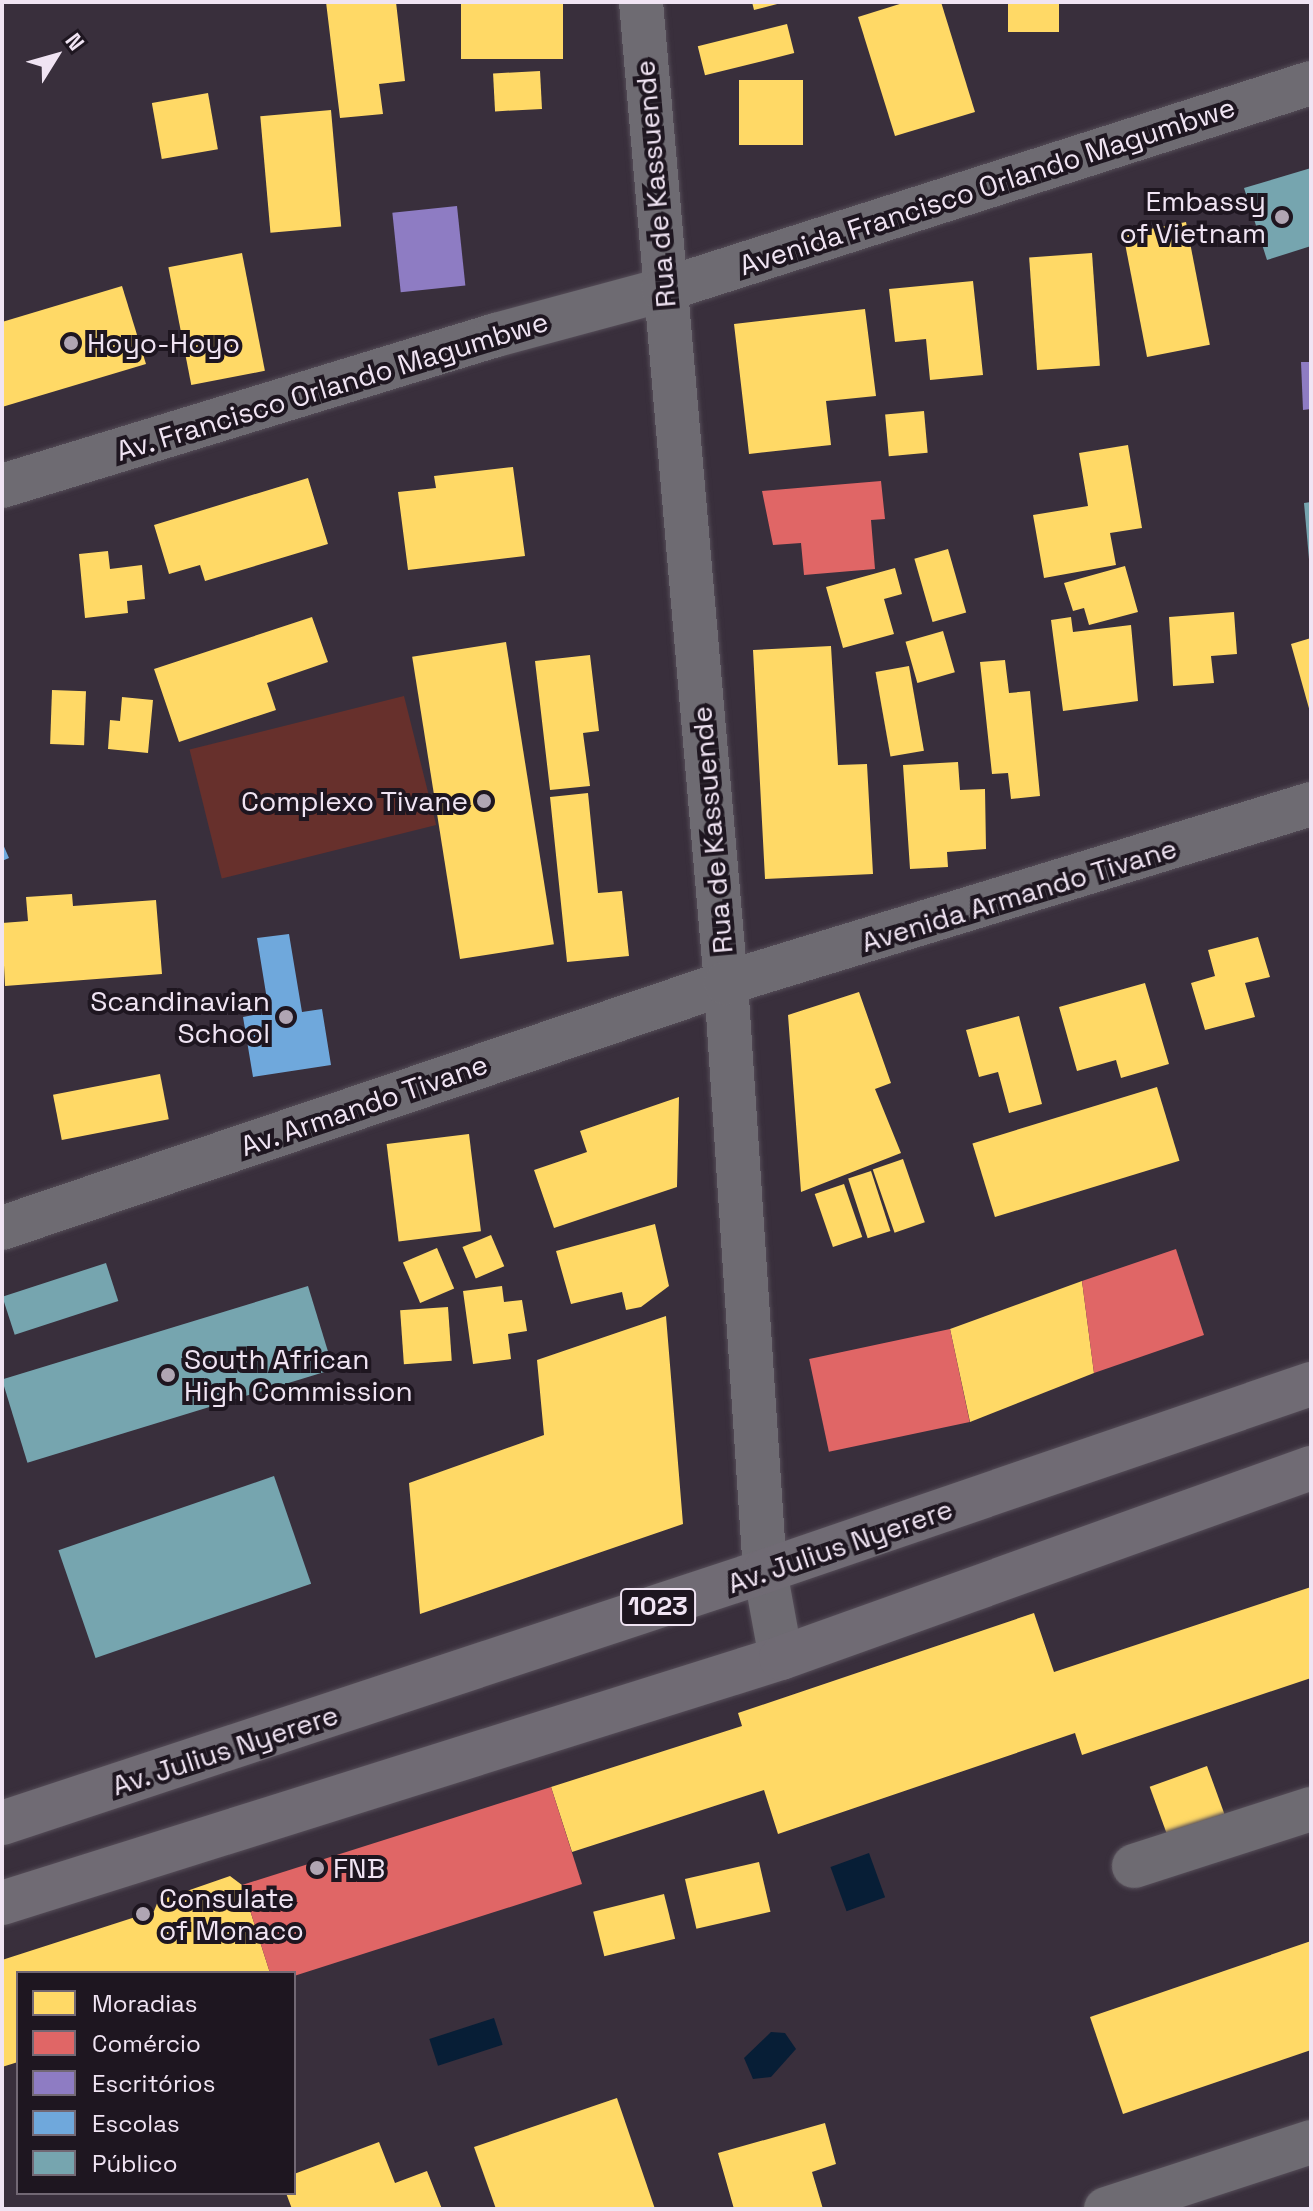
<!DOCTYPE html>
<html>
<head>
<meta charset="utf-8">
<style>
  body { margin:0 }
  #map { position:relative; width:1313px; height:2211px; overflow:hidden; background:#392f3c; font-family:"Space Grotesk",sans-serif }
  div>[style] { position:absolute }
  .green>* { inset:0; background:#67302c; transform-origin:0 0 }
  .water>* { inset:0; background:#071e36; transform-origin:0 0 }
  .homes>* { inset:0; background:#ffd966; transform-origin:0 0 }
  .shops>* { inset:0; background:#e06666; transform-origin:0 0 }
  .offices>* { inset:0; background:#8e7cc3; transform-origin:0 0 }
  .schools>* { inset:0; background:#6fa8dc }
  .public>* { inset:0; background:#76a5af; transform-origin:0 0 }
  .roads { filter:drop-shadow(0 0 2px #554d58) drop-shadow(0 0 2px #554d58) }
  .minor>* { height:44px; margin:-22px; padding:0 22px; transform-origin:22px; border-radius:22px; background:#6e6b72 }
  .major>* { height:44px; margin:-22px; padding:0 22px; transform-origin:22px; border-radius:22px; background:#706b74 }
  .dots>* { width:22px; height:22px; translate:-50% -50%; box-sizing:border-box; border:4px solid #1e1620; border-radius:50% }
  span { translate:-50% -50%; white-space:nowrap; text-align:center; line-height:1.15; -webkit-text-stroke:8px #1e1620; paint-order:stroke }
  .shield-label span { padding:2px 6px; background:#1e1620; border:2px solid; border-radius:6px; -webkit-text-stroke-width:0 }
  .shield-label { font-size:26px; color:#f0e4f3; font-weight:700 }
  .street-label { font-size:28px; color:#f0e4f3 }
  .poi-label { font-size:28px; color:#f0e4f3 }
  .right { translate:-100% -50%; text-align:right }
  .left { translate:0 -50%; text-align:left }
  .frame { position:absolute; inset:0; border:4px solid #f0e4f3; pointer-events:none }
  .legend { position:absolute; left:16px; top:1971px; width:280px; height:224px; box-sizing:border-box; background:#1e1620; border:2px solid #726874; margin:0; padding:10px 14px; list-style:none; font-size:24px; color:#f0e4f3 }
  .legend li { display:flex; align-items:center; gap:16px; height:40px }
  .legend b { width:40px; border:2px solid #726874 }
  .north { position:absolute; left:16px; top:16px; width:80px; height:80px; -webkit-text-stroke:6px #1e1620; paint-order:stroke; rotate:53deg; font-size:22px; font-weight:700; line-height:32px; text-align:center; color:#f0e4f3 }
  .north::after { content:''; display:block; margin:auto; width:28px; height:36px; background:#f0e4f3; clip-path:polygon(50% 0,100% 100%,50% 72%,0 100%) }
</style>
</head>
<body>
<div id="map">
  <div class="green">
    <i style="left:404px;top:696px;width:133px;height:221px;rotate:76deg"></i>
  </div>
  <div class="water">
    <i style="left:869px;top:1853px;width:47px;height:41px;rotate:70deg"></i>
    <i style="left:494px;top:2018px;width:28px;height:68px;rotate:72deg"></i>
    <i style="clip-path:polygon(771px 2032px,785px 2033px,796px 2049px,771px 2077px,753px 2079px,744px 2058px)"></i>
  </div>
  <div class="homes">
    <i style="clip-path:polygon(326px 2px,396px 2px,405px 81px,379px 84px,383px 114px,340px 118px)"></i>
    <i style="left:461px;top:2px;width:102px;height:57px"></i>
    <i style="clip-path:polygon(752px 2px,781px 2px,781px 3px,754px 10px)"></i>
    <i style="clip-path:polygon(906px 2px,941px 2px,975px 112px,895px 136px,858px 17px)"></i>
    <i style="left:1008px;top:2px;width:51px;height:30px"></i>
    <i style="left:787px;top:24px;width:30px;height:92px;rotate:76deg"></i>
    <i style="left:540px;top:71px;width:38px;height:47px;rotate:87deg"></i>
    <i style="left:739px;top:80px;width:64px;height:65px"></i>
    <i style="left:208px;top:93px;width:57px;height:57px;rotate:80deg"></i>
    <i style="left:331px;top:110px;width:117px;height:71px;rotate:85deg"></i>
    <i style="left:1186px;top:222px;width:125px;height:64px;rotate:79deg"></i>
    <i style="left:242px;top:253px;width:120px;height:75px;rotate:79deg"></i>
    <i style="left:1092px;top:253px;width:113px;height:63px;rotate:86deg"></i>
    <i style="clip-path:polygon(973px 281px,983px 375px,930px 380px,926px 339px,895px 342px,889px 289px)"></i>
    <i style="clip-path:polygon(122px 286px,146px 364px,2px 407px,2px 322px)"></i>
    <i style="clip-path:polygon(865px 309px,876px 396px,826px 401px,831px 445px,749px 454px,734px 324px)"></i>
    <i style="left:924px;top:411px;width:42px;height:39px;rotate:85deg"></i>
    <i style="clip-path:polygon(1128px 445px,1142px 528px,1110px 533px,1116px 565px,1044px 578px,1033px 515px,1088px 506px,1079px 453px)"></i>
    <i style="clip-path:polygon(513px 467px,525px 556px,408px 570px,398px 492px,436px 488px,434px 476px)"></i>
    <i style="clip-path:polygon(308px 478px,328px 544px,205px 581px,200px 565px,169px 574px,154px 525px)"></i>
    <i style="left:948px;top:549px;width:66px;height:35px;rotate:74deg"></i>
    <i style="clip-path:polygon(108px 551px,110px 569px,142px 565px,145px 599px,127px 601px,128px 613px,85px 618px,79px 554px)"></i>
    <i style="clip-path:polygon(1125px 566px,1138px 612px,1089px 625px,1084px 608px,1073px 611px,1064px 583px)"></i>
    <i style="clip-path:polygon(895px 568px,902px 594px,884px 599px,894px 634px,843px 648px,826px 587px)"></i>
    <i style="clip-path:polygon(1234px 612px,1237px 654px,1211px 656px,1214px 683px,1173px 686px,1169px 617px)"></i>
    <i style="clip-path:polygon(312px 617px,328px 662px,267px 683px,276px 710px,179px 742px,154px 669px)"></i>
    <i style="clip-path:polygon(1071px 617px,1073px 632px,1131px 625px,1138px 701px,1063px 711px,1051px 620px)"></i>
    <i style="left:943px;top:631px;width:43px;height:39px;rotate:74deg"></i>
    <i style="clip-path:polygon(1311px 638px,1311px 712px,1310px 712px,1291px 644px)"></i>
    <i style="left:506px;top:642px;width:306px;height:95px;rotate:81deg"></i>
    <i style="clip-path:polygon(831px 646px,838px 765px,867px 764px,873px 874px,765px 879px,753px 650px)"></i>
    <i style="clip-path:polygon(590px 655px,599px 731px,583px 733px,590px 786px,550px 790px,535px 661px)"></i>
    <i style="clip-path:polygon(1005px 660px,1009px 693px,1030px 691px,1040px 796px,1011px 799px,1008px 773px,992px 774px,980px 662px)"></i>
    <i style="left:909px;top:666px;width:86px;height:34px;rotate:80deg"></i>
    <i style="left:52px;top:690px;width:34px;height:54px;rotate:2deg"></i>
    <i style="clip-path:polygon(122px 697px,153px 700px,148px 753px,108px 749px,110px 720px,120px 721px)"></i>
    <i style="clip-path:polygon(958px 762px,960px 790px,985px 789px,986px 849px,947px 852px,948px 867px,910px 869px,903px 765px)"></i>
    <i style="clip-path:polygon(588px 793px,598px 893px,622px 891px,629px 956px,567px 962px,550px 797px)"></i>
    <i style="clip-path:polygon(72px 894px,73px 906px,156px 900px,162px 974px,5px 986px,2px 923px,28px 921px,26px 897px)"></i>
    <i style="clip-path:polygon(1258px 937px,1270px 977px,1245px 983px,1255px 1017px,1205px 1030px,1191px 983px,1215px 976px,1208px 950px)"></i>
    <i style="clip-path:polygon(1145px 983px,1169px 1064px,1121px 1078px,1116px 1060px,1077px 1071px,1059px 1007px)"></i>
    <i style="clip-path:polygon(859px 992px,891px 1083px,875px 1089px,901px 1153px,801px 1192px,788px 1015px)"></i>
    <i style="clip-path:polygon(1019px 1016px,1042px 1104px,1009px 1113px,998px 1072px,979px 1077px,966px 1030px)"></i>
    <i style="left:160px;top:1074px;width:46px;height:109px;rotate:79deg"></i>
    <i style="left:1157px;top:1087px;width:77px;height:193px;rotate:73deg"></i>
    <i style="clip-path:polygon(679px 1097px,677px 1187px,554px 1228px,534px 1170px,587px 1152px,580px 1131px)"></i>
    <i style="left:469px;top:1134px;width:98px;height:83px;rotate:83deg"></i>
    <i style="left:903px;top:1159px;width:67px;height:32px;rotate:71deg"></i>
    <i style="left:871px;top:1171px;width:63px;height:24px;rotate:72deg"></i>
    <i style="left:844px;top:1184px;width:56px;height:31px;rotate:71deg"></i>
    <i style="clip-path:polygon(655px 1224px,669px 1286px,641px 1307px,626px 1310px,622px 1292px,571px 1304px,556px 1251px)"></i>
    <i style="left:491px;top:1235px;width:34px;height:31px;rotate:67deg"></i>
    <i style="left:437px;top:1248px;width:44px;height:37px;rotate:67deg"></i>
    <i style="clip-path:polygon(1082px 1281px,1094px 1373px,970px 1422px,950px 1329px)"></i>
    <i style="clip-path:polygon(502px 1286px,504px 1302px,522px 1300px,527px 1331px,508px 1334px,511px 1359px,473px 1364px,463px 1291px)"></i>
    <i style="left:448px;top:1307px;width:54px;height:48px;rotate:86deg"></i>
    <i style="clip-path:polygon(666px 1316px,683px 1524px,420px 1614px,409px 1483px,544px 1435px,537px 1360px)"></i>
    <i style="clip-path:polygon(1311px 1587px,1311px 1678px,1082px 1755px,1075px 1733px,778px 1834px,764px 1790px,572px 1852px,551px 1787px,742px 1726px,738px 1713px,1034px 1613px,1054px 1672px)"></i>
    <i style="left:1207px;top:1766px;width:51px;height:61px;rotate:70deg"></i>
    <i style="left:759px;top:1862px;width:51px;height:76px;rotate:77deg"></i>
    <i style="clip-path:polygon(230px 1876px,242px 1885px,270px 1973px,18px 1973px,18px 2062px,2px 2067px,2px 1960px,154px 1911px,158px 1901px)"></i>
    <i style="left:664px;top:1894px;width:46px;height:73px;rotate:76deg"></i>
    <i style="clip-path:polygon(1311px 1941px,1311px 2050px,1123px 2114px,1090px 2017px)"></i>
    <i style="clip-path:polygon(617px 2098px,655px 2209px,496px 2209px,474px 2147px)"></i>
    <i style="clip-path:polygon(825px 2123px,836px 2164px,812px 2172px,823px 2209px,734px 2209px,718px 2153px)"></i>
    <i style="clip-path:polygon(379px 2142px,395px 2183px,427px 2171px,442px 2209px,292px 2209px,286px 2193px,294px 2193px,294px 2174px)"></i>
  </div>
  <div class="shops">
    <i style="clip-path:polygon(881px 481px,885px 519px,871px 520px,875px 569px,804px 575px,801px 543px,773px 545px,762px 491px)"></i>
    <i style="clip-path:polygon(1176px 1249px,1204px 1335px,1094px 1373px,1082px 1281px)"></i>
    <i style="left:950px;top:1329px;width:95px;height:144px;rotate:78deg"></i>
    <i style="clip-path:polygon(551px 1787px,582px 1884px,294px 1976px,270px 1973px,242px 1885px)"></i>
  </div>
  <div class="offices">
    <i style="left:457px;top:206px;width:80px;height:65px;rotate:84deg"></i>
    <i style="clip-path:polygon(1301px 362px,1311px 362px,1311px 409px,1303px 410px)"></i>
  </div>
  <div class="schools">
    <i style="clip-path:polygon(2px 842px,9px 858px,2px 861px)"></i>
    <i style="clip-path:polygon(289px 934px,302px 1012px,322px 1009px,331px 1065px,253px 1077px,243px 1017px,269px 1012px,257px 938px)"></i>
  </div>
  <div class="public">
    <i style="clip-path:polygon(1311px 168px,1311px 246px,1267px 260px,1244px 188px)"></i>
    <i style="clip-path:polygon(1311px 502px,1311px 559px,1309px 559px,1304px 503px)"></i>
    <i style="left:106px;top:1263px;width:40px;height:109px;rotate:72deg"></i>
    <i style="left:308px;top:1286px;width:87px;height:320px;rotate:73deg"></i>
    <i style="left:274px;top:1476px;width:114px;height:228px;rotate:71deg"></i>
  </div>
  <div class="roads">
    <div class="minor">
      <i style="left:641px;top:2px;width:985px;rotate:85.05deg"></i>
      <i style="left:726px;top:983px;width:589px;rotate:86.21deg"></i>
      <i style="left:765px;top:1571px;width:88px;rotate:79.6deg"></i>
      <i style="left:2px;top:486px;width:517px;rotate:-17deg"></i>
      <i style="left:496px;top:335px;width:173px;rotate:-15.1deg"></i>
      <i style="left:663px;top:290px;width:680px;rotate:-17.72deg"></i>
      <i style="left:2px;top:1228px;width:764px;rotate:-18.7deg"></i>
      <i style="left:726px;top:983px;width:612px;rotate:-17.01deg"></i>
      <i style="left:1134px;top:1866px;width:186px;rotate:-17.9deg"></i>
      <i style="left:1106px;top:2209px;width:216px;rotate:-18.1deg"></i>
    </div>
    <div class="major">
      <i style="left:2px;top:1823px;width:804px;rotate:-18.28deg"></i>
      <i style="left:765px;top:1571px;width:577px;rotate:-18.91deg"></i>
      <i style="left:2px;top:1903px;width:817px;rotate:-17.46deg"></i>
      <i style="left:781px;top:1658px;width:563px;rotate:-19.72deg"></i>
    </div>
  </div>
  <div class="dots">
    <i style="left:1282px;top:217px;background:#b0a5b3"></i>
    <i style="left:71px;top:343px;background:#b0a5b3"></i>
    <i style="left:484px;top:801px;background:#b0a5b3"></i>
    <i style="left:286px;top:1017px;background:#b0a5b3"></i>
    <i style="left:168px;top:1375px;background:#b0a5b3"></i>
    <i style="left:317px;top:1868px;background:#b0a5b3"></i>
    <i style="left:143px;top:1914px;background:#b0a5b3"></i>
  </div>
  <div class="shield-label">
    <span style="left:658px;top:1607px">1023</span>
  </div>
  <div class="street-label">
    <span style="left:655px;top:184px;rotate:-95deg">Rua de Kassuende</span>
    <span style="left:987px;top:186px;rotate:-18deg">Avenida Francisco Orlando Magumbwe</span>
    <span style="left:332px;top:386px;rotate:-17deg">Av. Francisco Orlando Magumbwe</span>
    <span style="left:712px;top:830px;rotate:-95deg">Rua de Kassuende</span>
    <span style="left:1019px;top:895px;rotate:-17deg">Avenida Armando Tivane</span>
    <span style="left:364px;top:1105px;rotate:-19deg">Av. Armando Tivane</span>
    <span style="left:840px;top:1546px;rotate:-19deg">Av. Julius Nyerere</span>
    <span style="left:225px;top:1750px;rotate:-18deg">Av. Julius Nyerere</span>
  </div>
  <div class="poi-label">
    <span class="right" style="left:1266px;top:217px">Embassy<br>of Vietnam</span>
    <span class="left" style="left:87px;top:343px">Hoyo-Hoyo</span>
    <span class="right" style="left:468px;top:801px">Complexo Tivane</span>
    <span class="right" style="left:270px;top:1017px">Scandinavian<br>School</span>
    <span class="left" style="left:184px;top:1375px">South African<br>High Commission</span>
    <span class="left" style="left:333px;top:1868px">FNB</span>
    <span class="left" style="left:159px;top:1914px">Consulate<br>of Monaco</span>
  </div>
  <div class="frame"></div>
  <ul class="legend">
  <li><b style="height:22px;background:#ffd966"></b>Moradias</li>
  <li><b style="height:22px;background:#e06666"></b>Comércio</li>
  <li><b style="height:22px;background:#8e7cc3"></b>Escritórios</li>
  <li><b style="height:22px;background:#6fa8dc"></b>Escolas</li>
  <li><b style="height:22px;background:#76a5af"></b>Público</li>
  </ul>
  <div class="north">N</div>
</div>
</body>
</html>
